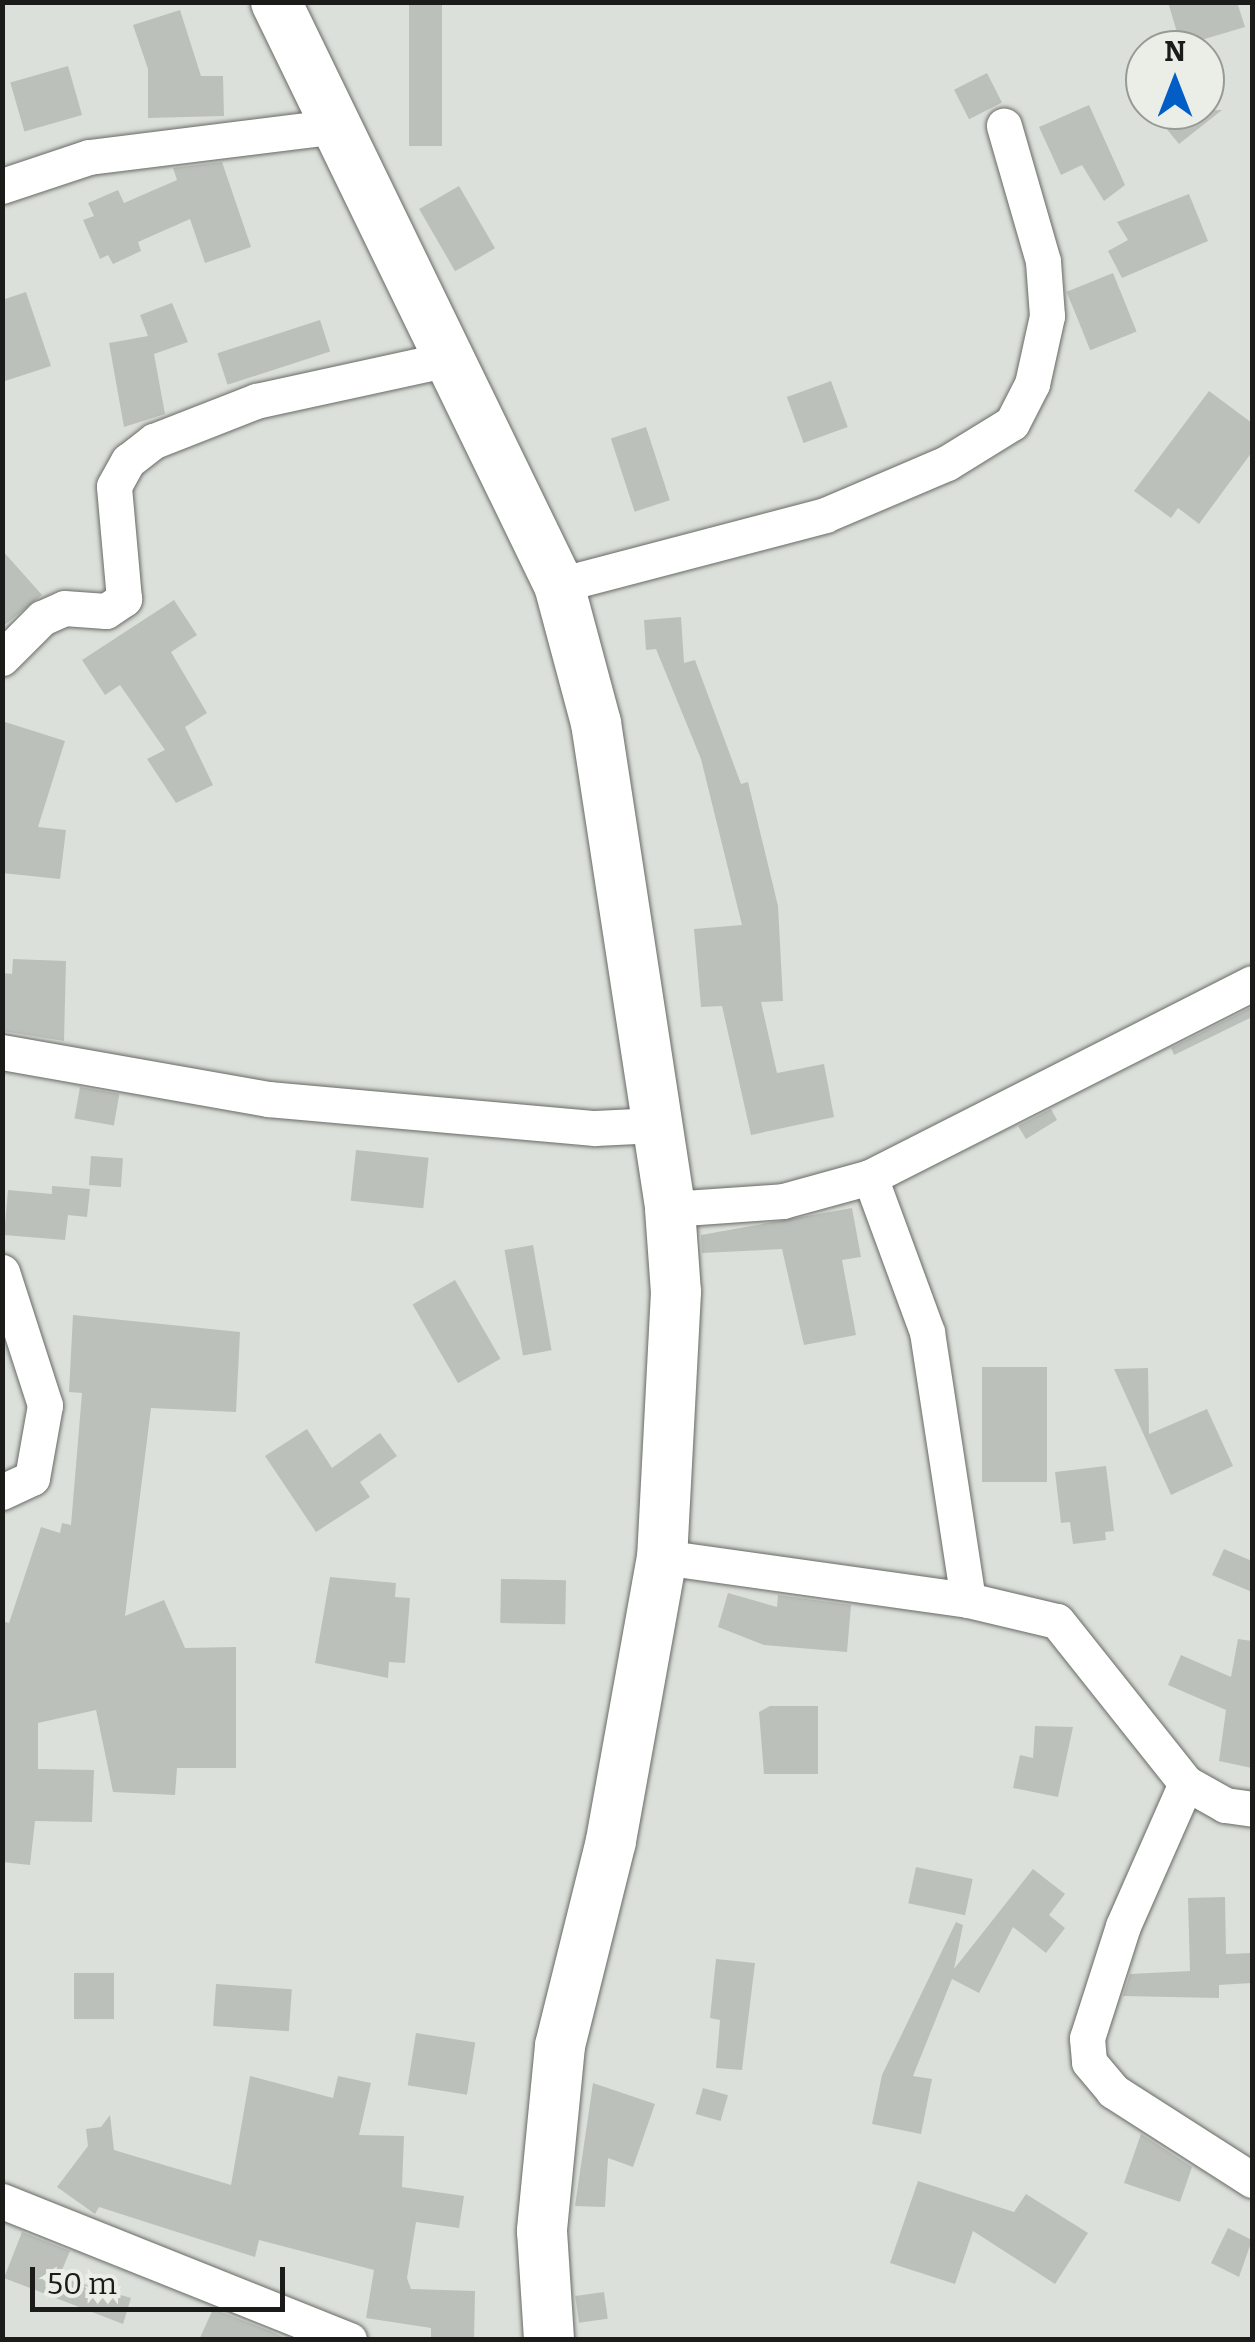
<!DOCTYPE html>
<html>
<head>
<meta charset="utf-8">
<style>
  body { margin:0 }
  #map { position:relative; width:1255px; height:2342px; overflow:hidden; background:#dce0da; font-family:Bitter,serif }
  div>[style] { position:absolute }
  .building>* { inset:0; background:#bcc0ba; transform-origin:0 0 }
  .roads { filter:drop-shadow(0 0 2px #676b65) drop-shadow(0 0 2px #676b65) }
  .street>* { height:35px; margin:-17.5px; padding:0 17.5px; transform-origin:17.5px; border-radius:17.5px; background:#fff }
  .secondary>* { height:50px; margin:-25px; padding:0 25px; transform-origin:25px; border-radius:25px; background:#fff }
  span { translate:-50% -50%; white-space:nowrap; text-align:center; line-height:1.15; -webkit-text-stroke:8px #eaeee7; paint-order:stroke }
  .frame { position:absolute; inset:0; border:5px solid #1b1c1a; pointer-events:none }
  .north { position:absolute; left:1125px; top:30px; width:100px; height:100px; box-sizing:border-box; background:#eaeee7; border:2px solid #979a95; border-radius:50%; rotate:0deg; font-size:28px; font-weight:700; line-height:40px; text-align:center; color:#1b1c1a }
  .north::after { content:''; display:block; margin:auto; width:35px; height:45px; background:#025dc6; clip-path:polygon(50% 0,100% 100%,50% 72%,0 100%) }
  .scale { position:absolute; left:30px; top:2267px; width:255px; height:45px; box-sizing:border-box; border:5px solid #1b1c1a; border-top:0; padding-left:12px; font-size:30px; line-height:35px; white-space:nowrap; color:#1b1c1a; -webkit-text-stroke:8px #eaeee7; paint-order:stroke }
</style>
</head>
<body>
<div id="map">
  <div class="building">
    <i style="left:409px;top:2px;width:33px;height:144px"></i>
    <i style="clip-path:polygon(1168px 2px,1237px 2px,1245px 27px,1181px 46px)"></i>
    <i style="clip-path:polygon(180px 10px,201px 76px,223px 76px,224px 116px,148px 118px,148px 69px,133px 25px)"></i>
    <i style="left:68px;top:66px;width:51px;height:60px;rotate:74deg"></i>
    <i style="left:987px;top:73px;width:33px;height:37px;rotate:63deg"></i>
    <i style="clip-path:polygon(1089px 105px,1125px 185px,1104px 201px,1082px 165px,1061px 175px,1039px 127px)"></i>
    <i style="clip-path:polygon(1176px 110px,1222px 110px,1179px 144px,1161px 122px)"></i>
    <i style="clip-path:polygon(222px 162px,251px 247px,205px 263px,190px 219px,138px 242px,141px 251px,113px 264px,108px 255px,100px 259px,83px 220px,94px 216px,88px 203px,118px 190px,124px 203px,177px 180px,173px 168px)"></i>
    <i style="left:459px;top:186px;width:72px;height:46px;rotate:60deg"></i>
    <i style="clip-path:polygon(1189px 194px,1208px 241px,1122px 278px,1108px 251px,1128px 240px,1117px 222px)"></i>
    <i style="left:1113px;top:273px;width:63px;height:50px;rotate:68deg"></i>
    <i style="clip-path:polygon(26px 292px,51px 366px,2px 382px,2px 300px)"></i>
    <i style="clip-path:polygon(172px 303px,188px 342px,154px 354px,165px 414px,124px 427px,109px 343px,148px 336px,140px 315px)"></i>
    <i style="left:320px;top:320px;width:33px;height:108px;rotate:72deg"></i>
    <i style="left:831px;top:381px;width:49px;height:47px;rotate:70deg"></i>
    <i style="clip-path:polygon(1209px 391px,1252px 423px,1252px 452px,1199px 524px,1178px 508px,1171px 518px,1134px 491px)"></i>
    <i style="left:646px;top:427px;width:77px;height:37px;rotate:72deg"></i>
    <i style="clip-path:polygon(2px 550px,42px 595px,2px 627px)"></i>
    <i style="clip-path:polygon(174px 600px,197px 635px,171px 652px,207px 713px,185px 727px,213px 785px,176px 803px,147px 759px,165px 750px,120px 685px,105px 695px,82px 660px)"></i>
    <i style="clip-path:polygon(681px 617px,684px 663px,695px 660px,741px 784px,748px 782px,778px 906px,783px 1001px,761px 1002px,777px 1073px,824px 1064px,834px 1117px,751px 1135px,722px 1006px,701px 1007px,694px 929px,742px 925px,701px 759px,656px 649px,646px 650px,644px 620px)"></i>
    <i style="clip-path:polygon(2px 721px,65px 741px,38px 827px,66px 830px,60px 879px,2px 873px)"></i>
    <i style="clip-path:polygon(13px 959px,66px 961px,64px 1041px,2px 1031px,2px 973px,12px 974px)"></i>
    <i style="clip-path:polygon(1252px 1007px,1252px 1017px,1174px 1055px,1171px 1048px)"></i>
    <i style="left:80px;top:1087px;width:40px;height:32px;rotate:10deg"></i>
    <i style="clip-path:polygon(1051px 1109px,1057px 1120px,1026px 1139px,1018px 1126px)"></i>
    <i style="left:356px;top:1150px;width:73px;height:51px;rotate:6deg"></i>
    <i style="left:91px;top:1156px;width:32px;height:29px;rotate:4deg"></i>
    <i style="clip-path:polygon(52px 1186px,90px 1189px,87px 1217px,68px 1215px,65px 1240px,4px 1235px,8px 1190px,52px 1194px)"></i>
    <i style="clip-path:polygon(852px 1208px,861px 1257px,842px 1260px,856px 1335px,804px 1345px,782px 1249px,702px 1253px,701px 1235px)"></i>
    <i style="left:533px;top:1245px;width:107px;height:29px;rotate:80deg"></i>
    <i style="left:455px;top:1280px;width:91px;height:49px;rotate:60deg"></i>
    <i style="clip-path:polygon(73px 1315px,240px 1332px,236px 1412px,151px 1408px,125px 1616px,164px 1600px,185px 1648px,236px 1647px,236px 1768px,177px 1768px,175px 1795px,113px 1792px,96px 1710px,38px 1723px,38px 1769px,94px 1770px,92px 1822px,35px 1821px,30px 1865px,2px 1862px,2px 1621px,9px 1623px,41px 1527px,60px 1533px,62px 1523px,71px 1525px,82px 1393px,69px 1392px)"></i>
    <i style="left:1047px;top:1367px;width:115px;height:65px;rotate:90deg"></i>
    <i style="clip-path:polygon(1148px 1368px,1149px 1434px,1207px 1409px,1233px 1466px,1171px 1495px,1114px 1369px)"></i>
    <i style="clip-path:polygon(307px 1429px,332px 1468px,380px 1433px,397px 1456px,360px 1482px,370px 1497px,316px 1532px,265px 1456px)"></i>
    <i style="clip-path:polygon(1106px 1466px,1114px 1531px,1105px 1532px,1106px 1540px,1073px 1544px,1070px 1522px,1061px 1523px,1055px 1472px)"></i>
    <i style="clip-path:polygon(1224px 1549px,1252px 1561px,1252px 1592px,1212px 1575px)"></i>
    <i style="clip-path:polygon(330px 1577px,396px 1583px,395px 1597px,410px 1598px,405px 1663px,389px 1662px,388px 1678px,315px 1663px)"></i>
    <i style="left:501px;top:1579px;width:65px;height:44px;rotate:1deg"></i>
    <i style="clip-path:polygon(728px 1593px,777px 1607px,778px 1595px,851px 1605px,847px 1652px,764px 1645px,718px 1627px)"></i>
    <i style="clip-path:polygon(1238px 1639px,1252px 1641px,1252px 1768px,1219px 1761px,1226px 1710px,1168px 1685px,1181px 1655px,1231px 1677px)"></i>
    <i style="clip-path:polygon(770px 1706px,818px 1706px,818px 1774px,764px 1774px,759px 1712px)"></i>
    <i style="clip-path:polygon(1035px 1726px,1073px 1727px,1058px 1797px,1013px 1788px,1020px 1755px,1033px 1758px)"></i>
    <i style="left:916px;top:1867px;width:58px;height:37px;rotate:12deg"></i>
    <i style="clip-path:polygon(1033px 1869px,1065px 1894px,1049px 1915px,1065px 1928px,1046px 1953px,1013px 1927px,979px 1993px,952px 1979px,913px 2076px,932px 2079px,921px 2134px,872px 2124px,882px 2075px,956px 1922px,963px 1925px,954px 1969px)"></i>
    <i style="clip-path:polygon(1225px 1897px,1226px 1954px,1252px 1953px,1252px 1983px,1219px 1985px,1219px 1998px,1123px 1996px,1130px 1974px,1190px 1971px,1188px 1898px)"></i>
    <i style="clip-path:polygon(716px 1959px,755px 1963px,742px 2070px,716px 2068px,720px 2020px,710px 2018px)"></i>
    <i style="left:74px;top:1973px;width:40px;height:46px"></i>
    <i style="left:216px;top:1984px;width:76px;height:42px;rotate:4deg"></i>
    <i style="left:416px;top:2033px;width:60px;height:53px;rotate:9deg"></i>
    <i style="clip-path:polygon(250px 2076px,333px 2098px,338px 2076px,371px 2083px,359px 2135px,404px 2136px,402px 2187px,464px 2196px,459px 2228px,416px 2222px,407px 2278px,411px 2289px,475px 2291px,474px 2340px,431px 2340px,431px 2328px,366px 2318px,374px 2270px,259px 2240px,255px 2257px,99px 2207px,95px 2214px,57px 2187px,88px 2146px,86px 2129px,101px 2127px,110px 2115px,114px 2150px,231px 2185px)"></i>
    <i style="clip-path:polygon(593px 2083px,655px 2104px,633px 2167px,608px 2158px,605px 2207px,575px 2206px)"></i>
    <i style="left:703px;top:2088px;width:26px;height:27px;rotate:16deg"></i>
    <i style="clip-path:polygon(1141px 2134px,1192px 2167px,1180px 2202px,1124px 2183px)"></i>
    <i style="clip-path:polygon(918px 2181px,1014px 2212px,1026px 2194px,1088px 2233px,1055px 2284px,973px 2231px,955px 2284px,890px 2263px)"></i>
    <i style="clip-path:polygon(1228px 2228px,1252px 2240px,1239px 2277px,1211px 2263px)"></i>
    <i style="clip-path:polygon(22px 2232px,70px 2251px,59px 2277px,131px 2298px,123px 2324px,4px 2278px)"></i>
    <i style="left:604px;top:2292px;width:27px;height:29px;rotate:82deg"></i>
    <i style="clip-path:polygon(213px 2309px,270px 2331px,289px 2340px,199px 2340px)"></i>
  </div>
  <div class="roads">
    <div class="street">
      <i style="left:2px;top:186px;width:92px;rotate:-18.4deg"></i>
      <i style="left:89px;top:157px;width:252px;rotate:-7.1deg"></i>
      <i style="left:559px;top:585px;width:275px;rotate:-14.7deg"></i>
      <i style="left:825px;top:515px;width:133px;rotate:-23.1deg"></i>
      <i style="left:947px;top:463px;width:76px;rotate:-31.6deg"></i>
      <i style="left:1012px;top:423px;width:44px;rotate:-62.9deg"></i>
      <i style="left:1032px;top:384px;width:70px;rotate:-77.6deg"></i>
      <i style="left:1047px;top:316px;width:55px;rotate:-94.2deg"></i>
      <i style="left:1043px;top:261px;width:141px;rotate:-106.1deg"></i>
      <i style="left:2px;top:658px;width:57px;rotate:-45deg"></i>
      <i style="left:42px;top:618px;width:24px;rotate:-24deg"></i>
      <i style="left:64px;top:608px;width:42px;rotate:4.1deg"></i>
      <i style="left:106px;top:611px;width:22px;rotate:-34deg"></i>
      <i style="left:124px;top:599px;width:113px;rotate:-95.1deg"></i>
      <i style="left:114px;top:486px;width:29px;rotate:-61deg"></i>
      <i style="left:128px;top:461px;width:33px;rotate:-38deg"></i>
      <i style="left:154px;top:441px;width:110px;rotate:-21.4deg"></i>
      <i style="left:256px;top:401px;width:198px;rotate:-12.3deg"></i>
      <i style="left:2px;top:1052px;width:270px;rotate:10deg"></i>
      <i style="left:268px;top:1099px;width:328px;rotate:5.1deg"></i>
      <i style="left:595px;top:1128px;width:62px;rotate:-2.8deg"></i>
      <i style="left:870px;top:1177px;width:165px;rotate:69.8deg"></i>
      <i style="left:927px;top:1332px;width:271px;rotate:81.3deg"></i>
      <i style="left:670px;top:1209px;width:113px;rotate:-4deg"></i>
      <i style="left:783px;top:1201px;width:90px;rotate:-15.4deg"></i>
      <i style="left:870px;top:1177px;width:428px;rotate:-26.9deg"></i>
      <i style="left:2px;top:1272px;width:140px;rotate:72.1deg"></i>
      <i style="left:45px;top:1405px;width:74px;rotate:100.1deg"></i>
      <i style="left:32px;top:1478px;width:33px;rotate:155deg"></i>
      <i style="left:662px;top:1557px;width:309px;rotate:8deg"></i>
      <i style="left:968px;top:1600px;width:91px;rotate:13.3deg"></i>
      <i style="left:1057px;top:1621px;width:207px;rotate:51.5deg"></i>
      <i style="left:1186px;top:1783px;width:45px;rotate:29.4deg"></i>
      <i style="left:1225px;top:1805px;width:27px;rotate:8deg"></i>
      <i style="left:1186px;top:1783px;width:156px;rotate:113.8deg"></i>
      <i style="left:1123px;top:1926px;width:118px;rotate:107.8deg"></i>
      <i style="left:1087px;top:2038px;width:24px;rotate:85deg"></i>
      <i style="left:1089px;top:2062px;width:38px;rotate:50deg"></i>
      <i style="left:1113px;top:2091px;width:165px;rotate:32.6deg"></i>
      <i style="left:2px;top:2201px;width:374px;rotate:21.8deg"></i>
    </div>
    <div class="secondary">
      <i style="left:276px;top:2px;width:648px;rotate:64.11deg"></i>
      <i style="left:559px;top:585px;width:143px;rotate:75deg"></i>
      <i style="left:596px;top:723px;width:492px;rotate:81.3deg"></i>
      <i style="left:670px;top:1209px;width:83px;rotate:85.9deg"></i>
      <i style="left:676px;top:1292px;width:265px;rotate:93deg"></i>
      <i style="left:662px;top:1557px;width:289px;rotate:100.2deg"></i>
      <i style="left:611px;top:1841px;width:211px;rotate:104deg"></i>
      <i style="left:560px;top:2046px;width:186px;rotate:95.6deg"></i>
      <i style="left:542px;top:2231px;width:109px;rotate:86.3deg"></i>
    </div>
  </div>
  <div class="frame"></div>
  <div class="north">N</div>
  <div class="scale">50 m</div>
</div>
</body>
</html>
